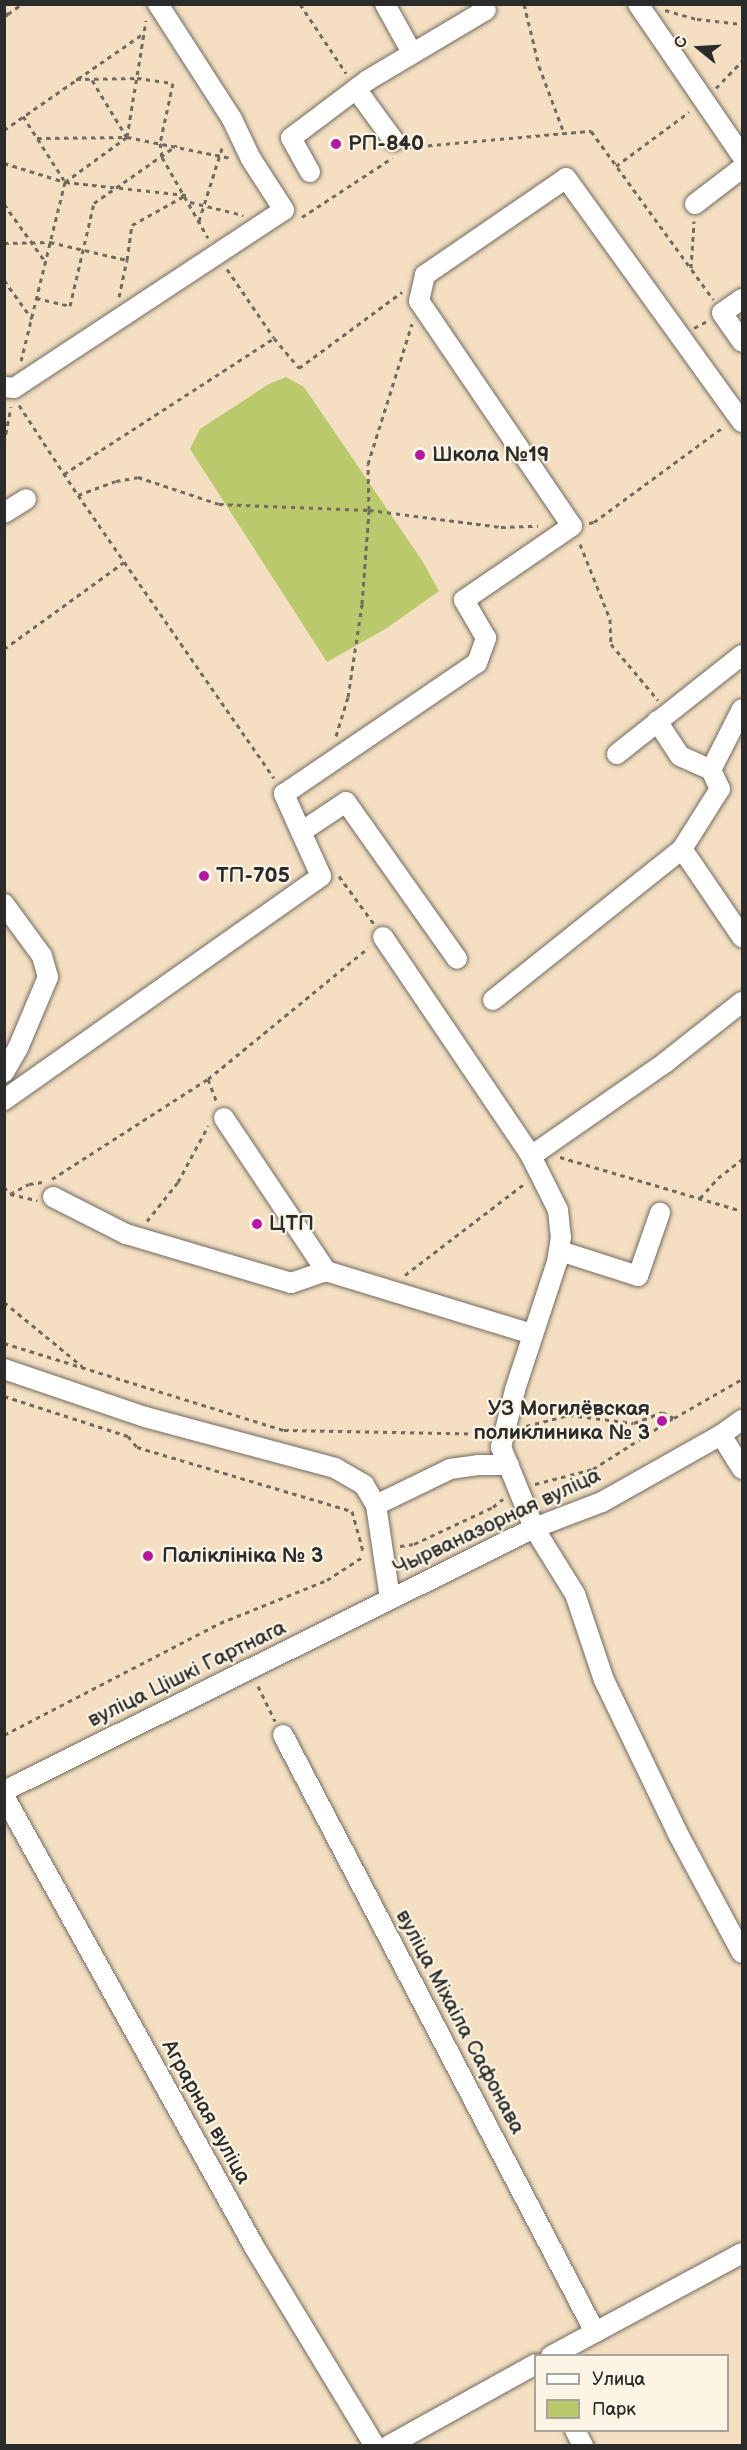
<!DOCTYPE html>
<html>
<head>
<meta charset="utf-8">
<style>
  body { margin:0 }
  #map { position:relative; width:747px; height:2450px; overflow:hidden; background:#f4dfc2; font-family:"Balsamiq Sans",sans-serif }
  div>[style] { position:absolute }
  .green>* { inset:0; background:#bac96b }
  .path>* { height:3px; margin-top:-1.5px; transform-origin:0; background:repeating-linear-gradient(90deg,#716a60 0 4.5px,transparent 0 9px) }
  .roads { filter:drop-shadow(0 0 2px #716a60) drop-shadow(0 0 2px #716a60) }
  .minor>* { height:20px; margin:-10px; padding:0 10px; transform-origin:10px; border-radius:10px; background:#fff }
  .dots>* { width:16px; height:16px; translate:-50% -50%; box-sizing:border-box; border:3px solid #fcf5e5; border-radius:50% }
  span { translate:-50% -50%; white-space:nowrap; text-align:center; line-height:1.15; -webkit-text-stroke:4.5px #fcf5e5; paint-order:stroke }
  .poi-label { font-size:21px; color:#2b2b2b; font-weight:700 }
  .left { translate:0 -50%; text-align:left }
  .right { translate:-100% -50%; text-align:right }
  .street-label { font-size:21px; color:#2b2b2b }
  .frame { position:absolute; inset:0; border:6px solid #2b2b2b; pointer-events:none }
  .legend { position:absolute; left:534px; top:2354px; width:195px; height:78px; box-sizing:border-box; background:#fcf5e5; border:2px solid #a8a49b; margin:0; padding:8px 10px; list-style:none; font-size:18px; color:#2b2b2b }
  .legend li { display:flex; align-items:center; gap:12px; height:30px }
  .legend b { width:30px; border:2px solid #a8a49b }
  .north { position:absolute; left:669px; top:18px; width:60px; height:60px; -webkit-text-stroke:4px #fcf5e5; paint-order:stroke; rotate:288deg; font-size:16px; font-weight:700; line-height:24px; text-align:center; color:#2b2b2b }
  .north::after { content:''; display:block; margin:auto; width:21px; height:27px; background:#2b2b2b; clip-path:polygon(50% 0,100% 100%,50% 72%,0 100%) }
</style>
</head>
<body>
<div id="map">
  <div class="green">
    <i style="clip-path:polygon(286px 377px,304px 387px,423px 562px,439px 591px,387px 628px,327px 662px,190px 449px,200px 429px,269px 384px)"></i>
  </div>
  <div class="path">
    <i style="left:300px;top:4px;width:83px;rotate:56.3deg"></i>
    <i style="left:524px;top:4px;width:64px;rotate:76.4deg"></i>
    <i style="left:539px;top:66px;width:72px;rotate:69.5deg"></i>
    <i style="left:665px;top:10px;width:33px;rotate:16deg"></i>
    <i style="left:697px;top:19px;width:45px;rotate:6.3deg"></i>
    <i style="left:4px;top:13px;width:4px;rotate:14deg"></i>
    <i style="left:8px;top:14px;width:5px;rotate:143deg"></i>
    <i style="left:8px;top:14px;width:17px;rotate:-36deg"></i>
    <i style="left:76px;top:79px;width:61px;rotate:-0.9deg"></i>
    <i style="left:137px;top:78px;width:36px;rotate:8deg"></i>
    <i style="left:173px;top:83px;width:61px;rotate:102.2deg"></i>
    <i style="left:160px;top:143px;width:14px;rotate:82deg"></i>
    <i style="left:162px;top:157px;width:93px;rotate:60.4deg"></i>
    <i style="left:92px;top:80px;width:66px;rotate:58.7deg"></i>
    <i style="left:716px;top:88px;width:37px;rotate:-46deg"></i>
    <i style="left:23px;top:116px;width:76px;rotate:57.4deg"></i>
    <i style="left:4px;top:130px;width:170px;rotate:-34.7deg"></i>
    <i style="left:37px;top:138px;width:90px;rotate:-0.6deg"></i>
    <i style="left:127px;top:137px;width:106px;rotate:11.4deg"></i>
    <i style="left:410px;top:147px;width:182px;rotate:-5.1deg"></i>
    <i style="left:591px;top:131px;width:208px;rotate:54deg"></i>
    <i style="left:4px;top:163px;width:64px;rotate:17.3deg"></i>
    <i style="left:65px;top:182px;width:184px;rotate:103.8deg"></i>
    <i style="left:616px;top:166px;width:91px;rotate:-36.5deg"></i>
    <i style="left:190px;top:202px;width:55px;rotate:13.8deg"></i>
    <i style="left:4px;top:204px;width:70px;rotate:54.3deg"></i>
    <i style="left:302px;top:217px;width:108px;rotate:-33.2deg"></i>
    <i style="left:199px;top:221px;width:80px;rotate:-72.5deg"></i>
    <i style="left:4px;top:243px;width:46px;rotate:-1.2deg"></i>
    <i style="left:50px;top:242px;width:79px;rotate:13.2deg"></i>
    <i style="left:127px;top:260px;width:35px;rotate:-82deg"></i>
    <i style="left:132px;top:225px;width:62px;rotate:-29.1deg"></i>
    <i style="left:186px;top:195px;width:122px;rotate:-173.9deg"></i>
    <i style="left:65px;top:182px;width:77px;rotate:-36deg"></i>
    <i style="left:127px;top:137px;width:118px;rotate:-80.7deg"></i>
    <i style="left:691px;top:268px;width:47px;rotate:-86.3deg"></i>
    <i style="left:227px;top:269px;width:83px;rotate:55.7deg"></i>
    <i style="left:4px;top:280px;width:48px;rotate:54.3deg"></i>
    <i style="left:119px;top:297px;width:38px;rotate:-78deg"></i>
    <i style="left:36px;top:298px;width:35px;rotate:13deg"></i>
    <i style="left:70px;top:306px;width:106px;rotate:-76.9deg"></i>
    <i style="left:94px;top:203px;width:101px;rotate:-34.9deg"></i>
    <i style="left:694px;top:328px;width:15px;rotate:-28deg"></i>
    <i style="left:19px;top:405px;width:108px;rotate:56.8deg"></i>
    <i style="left:78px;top:495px;width:344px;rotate:55.3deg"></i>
    <i style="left:4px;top:443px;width:37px;rotate:-79deg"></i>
    <i style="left:64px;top:474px;width:250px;rotate:-32.9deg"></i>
    <i style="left:274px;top:338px;width:39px;rotate:50deg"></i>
    <i style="left:299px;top:368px;width:128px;rotate:-36.4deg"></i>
    <i style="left:78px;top:495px;width:40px;rotate:-20.2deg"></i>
    <i style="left:116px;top:481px;width:22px;rotate:-10deg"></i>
    <i style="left:138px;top:477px;width:85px;rotate:18.4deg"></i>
    <i style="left:219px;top:504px;width:150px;rotate:2.3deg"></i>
    <i style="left:369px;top:510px;width:133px;rotate:7.3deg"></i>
    <i style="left:501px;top:527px;width:37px;rotate:-2deg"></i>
    <i style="left:589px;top:523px;width:5px;rotate:-11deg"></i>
    <i style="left:594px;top:522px;width:159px;rotate:-36.3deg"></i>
    <i style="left:580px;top:544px;width:81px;rotate:68.2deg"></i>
    <i style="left:610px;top:619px;width:25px;rotate:88deg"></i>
    <i style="left:611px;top:644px;width:73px;rotate:50deg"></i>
    <i style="left:4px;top:649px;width:148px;rotate:-35.9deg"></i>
    <i style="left:336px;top:736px;width:41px;rotate:-72.9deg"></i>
    <i style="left:348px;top:697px;width:94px;rotate:-81.4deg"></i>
    <i style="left:362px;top:604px;width:94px;rotate:-85.7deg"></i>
    <i style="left:369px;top:510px;width:46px;rotate:-91.2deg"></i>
    <i style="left:368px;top:464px;width:147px;rotate:-72.6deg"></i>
    <i style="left:339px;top:876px;width:59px;rotate:53.9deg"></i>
    <i style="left:208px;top:1079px;width:25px;rotate:69deg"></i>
    <i style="left:560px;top:1157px;width:190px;rotate:16.5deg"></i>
    <i style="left:52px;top:1179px;width:185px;rotate:-32.7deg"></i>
    <i style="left:208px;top:1079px;width:207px;rotate:-39.3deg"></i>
    <i style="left:4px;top:1187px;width:9px;rotate:49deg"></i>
    <i style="left:10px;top:1194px;width:28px;rotate:13deg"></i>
    <i style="left:10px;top:1194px;width:21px;rotate:-28deg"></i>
    <i style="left:29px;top:1184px;width:14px;rotate:-8deg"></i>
    <i style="left:700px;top:1198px;width:27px;rotate:-48deg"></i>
    <i style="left:718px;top:1178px;width:31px;rotate:-38deg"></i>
    <i style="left:147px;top:1221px;width:50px;rotate:-51.5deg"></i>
    <i style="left:178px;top:1182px;width:64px;rotate:-61.8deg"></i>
    <i style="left:405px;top:1275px;width:150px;rotate:-37.4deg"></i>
    <i style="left:4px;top:1302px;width:101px;rotate:39.4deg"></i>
    <i style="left:4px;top:1343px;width:293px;rotate:17.3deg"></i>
    <i style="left:284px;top:1430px;width:200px;rotate:1.1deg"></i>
    <i style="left:4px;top:1396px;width:130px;rotate:17.9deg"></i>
    <i style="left:128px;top:1436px;width:14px;rotate:51deg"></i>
    <i style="left:137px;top:1447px;width:224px;rotate:16.6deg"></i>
    <i style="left:352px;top:1511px;width:41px;rotate:74.6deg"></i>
    <i style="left:526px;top:1426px;width:44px;rotate:-14.3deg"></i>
    <i style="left:569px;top:1415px;width:65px;rotate:7deg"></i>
    <i style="left:634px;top:1423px;width:30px;rotate:-21deg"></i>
    <i style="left:662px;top:1412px;width:13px;rotate:27deg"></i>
    <i style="left:674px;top:1418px;width:78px;rotate:-29.8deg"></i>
    <i style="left:535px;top:1484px;width:60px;rotate:-14.5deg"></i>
    <i style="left:593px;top:1469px;width:95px;rotate:-32.5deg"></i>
    <i style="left:400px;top:1546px;width:14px;rotate:-8deg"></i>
    <i style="left:414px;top:1544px;width:87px;rotate:-25.1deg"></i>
    <i style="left:493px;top:1507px;width:13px;rotate:-39deg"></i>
    <i style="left:258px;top:1686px;width:39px;rotate:64deg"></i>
    <i style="left:4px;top:1735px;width:243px;rotate:-27.4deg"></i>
    <i style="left:220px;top:1623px;width:115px;rotate:-21.9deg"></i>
    <i style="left:327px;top:1580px;width:44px;rotate:-33deg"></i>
  </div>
  <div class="roads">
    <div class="minor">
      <i style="left:385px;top:4px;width:56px;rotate:61.1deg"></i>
      <i style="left:638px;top:4px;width:184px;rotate:55.6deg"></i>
      <i style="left:356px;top:89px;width:64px;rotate:53.8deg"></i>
      <i style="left:310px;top:172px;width:39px;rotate:-119deg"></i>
      <i style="left:291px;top:138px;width:96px;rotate:-37deg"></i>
      <i style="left:368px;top:80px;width:137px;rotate:-30.7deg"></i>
      <i style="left:695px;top:204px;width:59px;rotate:-37.5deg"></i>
      <i style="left:742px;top:299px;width:24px;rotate:145deg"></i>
      <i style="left:722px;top:313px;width:35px;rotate:55deg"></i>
      <i style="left:4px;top:387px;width:10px;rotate:6deg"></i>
      <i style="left:14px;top:388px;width:323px;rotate:-33.4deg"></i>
      <i style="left:284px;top:210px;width:61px;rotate:-122.9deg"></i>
      <i style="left:251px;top:159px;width:44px;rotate:-115.4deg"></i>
      <i style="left:232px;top:119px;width:137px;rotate:-122.8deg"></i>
      <i style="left:4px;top:513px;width:26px;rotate:-32deg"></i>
      <i style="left:657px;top:721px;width:42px;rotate:56.7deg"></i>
      <i style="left:680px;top:756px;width:34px;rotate:24deg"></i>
      <i style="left:711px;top:770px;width:68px;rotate:-63.1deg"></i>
      <i style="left:617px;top:754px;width:159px;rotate:-38.4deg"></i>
      <i style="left:301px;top:832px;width:42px;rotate:-114.1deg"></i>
      <i style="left:284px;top:794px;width:233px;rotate:-34.2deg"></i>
      <i style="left:477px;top:663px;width:27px;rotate:-70deg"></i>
      <i style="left:486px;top:638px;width:44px;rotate:-120.1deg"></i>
      <i style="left:464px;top:600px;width:131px;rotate:-34.4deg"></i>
      <i style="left:572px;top:526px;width:272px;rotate:-124.2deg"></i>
      <i style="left:419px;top:301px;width:27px;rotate:-77deg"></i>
      <i style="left:425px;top:275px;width:171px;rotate:-34.5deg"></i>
      <i style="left:566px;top:178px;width:301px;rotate:54.2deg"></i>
      <i style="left:682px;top:849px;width:107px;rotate:55.7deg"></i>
      <i style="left:4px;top:904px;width:64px;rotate:53.8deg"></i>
      <i style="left:42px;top:956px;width:22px;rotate:74deg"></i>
      <i style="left:48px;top:977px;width:77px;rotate:112.9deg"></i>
      <i style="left:18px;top:1048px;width:28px;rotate:120deg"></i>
      <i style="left:383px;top:937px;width:264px;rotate:55.9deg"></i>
      <i style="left:531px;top:1156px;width:60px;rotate:63.4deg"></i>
      <i style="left:558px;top:1210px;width:27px;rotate:84deg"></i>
      <i style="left:561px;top:1237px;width:25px;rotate:99deg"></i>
      <i style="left:557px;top:1262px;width:135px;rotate:108.2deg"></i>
      <i style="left:515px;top:1390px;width:59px;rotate:103.8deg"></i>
      <i style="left:501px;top:1447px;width:87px;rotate:67.8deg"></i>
      <i style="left:534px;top:1528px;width:78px;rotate:58.2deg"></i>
      <i style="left:575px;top:1594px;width:91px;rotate:71.4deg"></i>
      <i style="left:604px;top:1680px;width:169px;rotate:64.3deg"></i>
      <i style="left:677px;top:1832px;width:137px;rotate:61.8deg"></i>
      <i style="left:493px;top:1000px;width:242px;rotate:-38.6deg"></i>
      <i style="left:682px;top:849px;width:71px;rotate:-57.7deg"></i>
      <i style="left:720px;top:789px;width:21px;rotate:-115deg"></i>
      <i style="left:4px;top:1100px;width:388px;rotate:-35.2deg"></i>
      <i style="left:321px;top:876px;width:48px;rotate:-114.4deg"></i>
      <i style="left:301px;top:832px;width:54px;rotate:-33.7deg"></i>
      <i style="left:346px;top:802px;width:192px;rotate:54.7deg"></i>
      <i style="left:224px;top:1118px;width:184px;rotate:56.3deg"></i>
      <i style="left:326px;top:1271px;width:215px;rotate:17deg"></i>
      <i style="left:531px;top:1156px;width:165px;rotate:-34.8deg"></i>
      <i style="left:666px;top:1062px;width:97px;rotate:-38.3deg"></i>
      <i style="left:53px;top:1197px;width:82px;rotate:26.9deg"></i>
      <i style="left:126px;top:1234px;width:172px;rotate:16.5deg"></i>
      <i style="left:291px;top:1283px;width:37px;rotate:-19deg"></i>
      <i style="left:560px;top:1251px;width:82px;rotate:17.8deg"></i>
      <i style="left:638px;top:1276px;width:67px;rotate:-70.8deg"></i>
      <i style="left:4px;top:1369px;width:149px;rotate:18.8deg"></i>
      <i style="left:145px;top:1417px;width:197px;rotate:15deg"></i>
      <i style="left:335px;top:1468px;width:34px;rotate:30deg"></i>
      <i style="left:364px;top:1485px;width:23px;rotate:59deg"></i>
      <i style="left:376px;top:1505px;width:95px;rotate:81.5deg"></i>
      <i style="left:721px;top:1435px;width:40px;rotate:58deg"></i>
      <i style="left:376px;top:1505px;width:82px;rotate:-25.9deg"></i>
      <i style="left:450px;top:1469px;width:28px;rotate:-8deg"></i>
      <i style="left:478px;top:1465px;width:31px"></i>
      <i style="left:283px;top:1735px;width:674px;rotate:62.41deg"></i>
      <i style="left:4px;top:1791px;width:592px;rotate:-26.39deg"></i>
      <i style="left:534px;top:1528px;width:73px;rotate:-20.9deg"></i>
      <i style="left:602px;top:1502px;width:137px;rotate:-29.4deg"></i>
      <i style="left:721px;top:1435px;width:26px;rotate:-36deg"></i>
      <i style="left:4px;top:1796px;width:517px;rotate:60.96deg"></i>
      <i style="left:255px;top:2248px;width:232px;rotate:58.8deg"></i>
      <i style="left:551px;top:2356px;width:217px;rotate:-28.3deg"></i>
      <i style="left:575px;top:2430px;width:18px;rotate:63deg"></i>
      <i style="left:388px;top:2446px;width:169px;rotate:-29deg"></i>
    </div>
  </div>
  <div class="dots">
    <i style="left:336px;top:144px;background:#b5179e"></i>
    <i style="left:420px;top:455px;background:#b5179e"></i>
    <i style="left:204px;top:876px;background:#b5179e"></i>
    <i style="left:257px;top:1224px;background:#b5179e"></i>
    <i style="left:662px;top:1421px;background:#b5179e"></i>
    <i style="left:148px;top:1556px;background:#b5179e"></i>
  </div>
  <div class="poi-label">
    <span class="left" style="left:348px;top:144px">РП-840</span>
    <span class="left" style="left:432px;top:455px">Школа №19</span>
    <span class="left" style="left:216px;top:876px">ТП-705</span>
    <span class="left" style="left:269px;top:1224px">ЦТП</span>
    <span class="right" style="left:650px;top:1421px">УЗ Могилёвская<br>поликлиника № 3</span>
    <span class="left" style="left:162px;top:1556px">Паліклініка № 3</span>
  </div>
  <div class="street-label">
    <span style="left:497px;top:1522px;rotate:-25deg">Чырваназорная вуліца</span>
    <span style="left:187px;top:1674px;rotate:-26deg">вуліца Цішкі Гартнага</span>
    <span style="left:460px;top:2022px;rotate:62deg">вуліца Міхаіла Сафонава</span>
    <span style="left:206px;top:2112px;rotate:61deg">Аграрная вуліца</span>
  </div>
  <div class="frame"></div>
  <ul class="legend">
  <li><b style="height:8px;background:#fff"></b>Улица</li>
  <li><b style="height:16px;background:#bac96b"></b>Парк</li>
  </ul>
  <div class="north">С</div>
</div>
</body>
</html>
